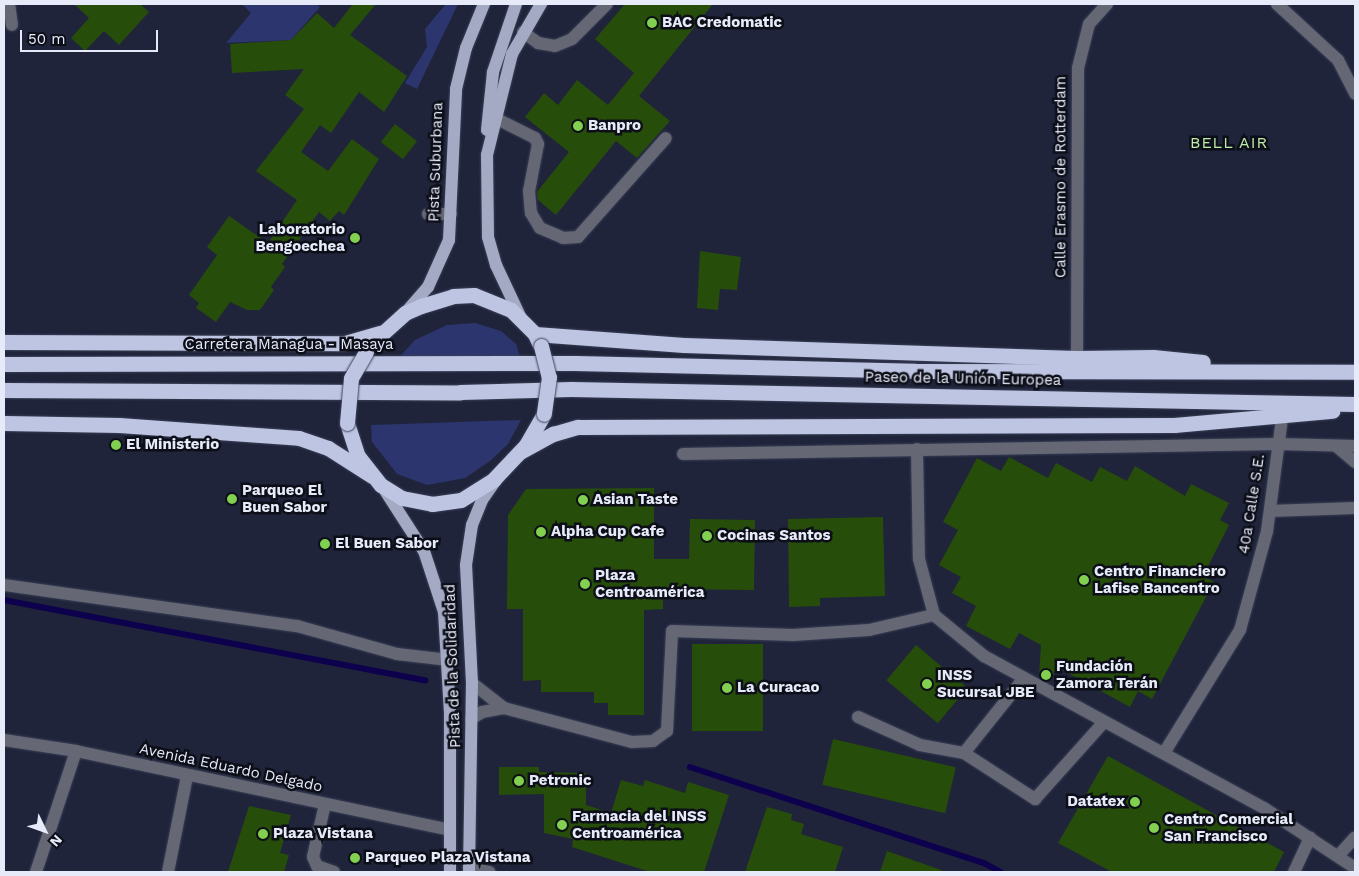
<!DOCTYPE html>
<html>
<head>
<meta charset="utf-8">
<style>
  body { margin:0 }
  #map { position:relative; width:1359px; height:876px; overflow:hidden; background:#1f243b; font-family:"Work Sans",sans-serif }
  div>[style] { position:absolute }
  .green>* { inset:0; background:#2d356e }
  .stream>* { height:5.5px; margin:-2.75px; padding:0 2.75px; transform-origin:2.75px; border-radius:2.75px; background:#0d004d }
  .building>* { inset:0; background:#274d0a; transform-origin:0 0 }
  .roads { filter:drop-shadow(0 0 1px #3b4056) drop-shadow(0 0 1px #3b4056) }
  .minor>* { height:12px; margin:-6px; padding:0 6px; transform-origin:6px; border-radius:6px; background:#656874 }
  .major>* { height:12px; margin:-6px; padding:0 6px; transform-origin:6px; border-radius:6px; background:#a4aac4 }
  .highway>* { height:15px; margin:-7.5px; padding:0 7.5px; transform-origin:7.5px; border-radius:7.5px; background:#bdc5e3 }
  .bridges { filter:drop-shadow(0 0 1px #3b4056) drop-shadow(0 0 1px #3b4056) }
  .highway-bridge>* { height:15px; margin:-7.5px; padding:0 7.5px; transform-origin:7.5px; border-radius:7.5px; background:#bdc5e3 }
  .dots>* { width:14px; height:14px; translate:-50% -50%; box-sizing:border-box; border:2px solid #0c0e18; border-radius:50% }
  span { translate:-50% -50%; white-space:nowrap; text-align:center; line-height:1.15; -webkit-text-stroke:5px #0c0e18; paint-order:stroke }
  .poi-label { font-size:15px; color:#e6eaf9; font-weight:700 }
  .left { translate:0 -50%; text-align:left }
  .right { translate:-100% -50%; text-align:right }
  .street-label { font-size:15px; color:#e6eaf9 }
  .neighbourhood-label { font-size:16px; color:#beeba8; letter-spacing:1px }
  .frame { position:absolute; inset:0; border:5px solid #e6eaf9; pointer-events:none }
  .north { position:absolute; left:20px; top:806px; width:50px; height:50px; -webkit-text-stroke:4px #0c0e18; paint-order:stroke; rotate:132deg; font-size:14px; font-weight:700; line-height:20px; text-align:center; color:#e6eaf9 }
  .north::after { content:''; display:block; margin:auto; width:18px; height:22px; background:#e6eaf9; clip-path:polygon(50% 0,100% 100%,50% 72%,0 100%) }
  .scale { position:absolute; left:20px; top:30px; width:138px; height:22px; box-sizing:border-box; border:2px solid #e6eaf9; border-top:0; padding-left:6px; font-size:15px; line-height:18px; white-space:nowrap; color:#e6eaf9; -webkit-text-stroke:4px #0c0e18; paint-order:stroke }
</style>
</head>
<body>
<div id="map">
  <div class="green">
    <i style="clip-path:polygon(242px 4px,316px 4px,320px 7px,291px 40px,226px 43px,251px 13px)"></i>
    <i style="clip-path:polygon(446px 4px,458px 4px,417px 89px,405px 83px,427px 47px,425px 29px)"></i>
    <i style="clip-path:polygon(475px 323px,501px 331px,516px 344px,522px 363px,395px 362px,415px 340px,447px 325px)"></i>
    <i style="clip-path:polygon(521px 420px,508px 444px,490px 461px,465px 478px,427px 485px,397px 474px,372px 442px,371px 425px)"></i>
  </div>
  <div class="stream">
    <i style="left:4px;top:600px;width:429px;rotate:10.8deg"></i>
    <i style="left:690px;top:767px;width:309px;rotate:18.1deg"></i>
    <i style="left:984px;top:863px;width:19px;rotate:28deg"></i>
  </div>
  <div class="building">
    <i style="clip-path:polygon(74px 4px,140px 4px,149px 12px,119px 45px,104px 31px,85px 51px,71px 38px,89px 18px)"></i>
    <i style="clip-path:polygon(353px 4px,376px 4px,350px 35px,407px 76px,384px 112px,359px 92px,331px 133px,320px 125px,301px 152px,328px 171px,352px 139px,379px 159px,344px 215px,339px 211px,330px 221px,319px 212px,282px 264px,285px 267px,271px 287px,274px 290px,260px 310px,247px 310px,230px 302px,216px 322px,196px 308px,199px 303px,189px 295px,217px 255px,207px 247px,229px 216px,268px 243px,297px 200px,256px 171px,304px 109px,285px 95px,304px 69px,232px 73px,230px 44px,291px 40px,317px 13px,334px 28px)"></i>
    <i style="clip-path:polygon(625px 4px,713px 4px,639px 96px,670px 121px,637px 158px,616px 141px,556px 215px,538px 200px,537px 192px,569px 152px,525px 117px,544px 93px,558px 105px,577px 80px,608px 105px,634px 73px,595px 39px)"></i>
    <i style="left:395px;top:124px;width:28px;height:23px;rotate:38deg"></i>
    <i style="clip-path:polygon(700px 251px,741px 257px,737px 290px,720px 289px,718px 310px,697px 308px)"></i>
    <i style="clip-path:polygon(1009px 457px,1048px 478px,1056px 463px,1092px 482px,1100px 467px,1127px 481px,1135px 466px,1185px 496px,1191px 484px,1229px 503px,1220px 520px,1229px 525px,1203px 576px,1214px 582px,1152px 699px,1138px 691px,1130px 707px,1057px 667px,1050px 681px,1039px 676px,1041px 645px,1019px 633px,1010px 649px,966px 626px,976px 606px,952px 593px,961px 577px,939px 565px,958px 530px,943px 522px,977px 458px,1001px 471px)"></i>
    <i style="clip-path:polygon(654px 488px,654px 559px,689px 559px,690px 519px,755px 520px,754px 590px,663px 589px,663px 609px,644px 610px,644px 715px,608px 715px,608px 703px,594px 703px,594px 692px,541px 692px,541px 680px,523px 681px,523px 609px,507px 609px,508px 515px,526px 489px)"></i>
    <i style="clip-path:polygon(883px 517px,885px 596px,820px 598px,820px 606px,789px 607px,788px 519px)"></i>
    <i style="left:692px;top:644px;width:71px;height:87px"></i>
    <i style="left:916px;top:645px;width:67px;height:46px;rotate:40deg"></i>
    <i style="left:833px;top:739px;width:126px;height:47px;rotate:13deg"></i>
    <i style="clip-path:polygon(1108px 756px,1284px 852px,1274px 872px,1112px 872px,1058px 843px)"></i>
    <i style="clip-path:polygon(499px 767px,539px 767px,539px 772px,586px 773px,586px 805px,611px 813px,621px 780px,643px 786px,645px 780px,685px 793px,688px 782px,729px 795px,704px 872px,650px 872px,572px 847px,573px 839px,544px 833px,544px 794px,499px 795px)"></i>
    <i style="clip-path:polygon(249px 806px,291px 815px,280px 853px,289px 855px,284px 872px,228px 872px)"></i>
    <i style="clip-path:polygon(767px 807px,792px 814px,791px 820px,804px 824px,801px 834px,843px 847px,835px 872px,745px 872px)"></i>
    <i style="clip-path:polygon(887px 851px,941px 870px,941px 872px,880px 872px)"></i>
  </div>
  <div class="roads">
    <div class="minor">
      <i style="left:9px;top:4px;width:21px;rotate:82deg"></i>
      <i style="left:1277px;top:4px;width:83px;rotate:42.6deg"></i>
      <i style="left:1338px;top:60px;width:38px;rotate:63deg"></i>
      <i style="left:523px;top:32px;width:19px;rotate:36deg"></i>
      <i style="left:538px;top:43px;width:17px;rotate:10deg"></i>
      <i style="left:555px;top:46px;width:18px;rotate:-22deg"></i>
      <i style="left:572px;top:39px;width:49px;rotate:-45deg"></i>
      <i style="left:495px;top:118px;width:45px;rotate:26.6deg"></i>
      <i style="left:535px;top:138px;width:7px;rotate:63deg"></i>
      <i style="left:538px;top:144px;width:48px;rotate:100.8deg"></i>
      <i style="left:529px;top:191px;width:22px;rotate:85deg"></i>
      <i style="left:531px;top:213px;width:17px;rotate:59deg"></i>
      <i style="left:540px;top:228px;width:25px;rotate:23deg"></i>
      <i style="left:563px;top:238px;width:15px;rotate:-4deg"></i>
      <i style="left:578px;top:237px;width:132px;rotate:-48.4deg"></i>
      <i style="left:428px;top:214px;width:23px"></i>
      <i style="left:1077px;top:358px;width:290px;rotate:-89.8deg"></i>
      <i style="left:1078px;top:68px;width:45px;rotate:-76deg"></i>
      <i style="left:1089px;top:24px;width:27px;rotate:-48deg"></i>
      <i style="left:1336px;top:446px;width:25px;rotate:40deg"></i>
      <i style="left:917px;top:449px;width:110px;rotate:89deg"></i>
      <i style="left:919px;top:559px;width:58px;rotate:75deg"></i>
      <i style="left:934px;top:615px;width:65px;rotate:39.4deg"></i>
      <i style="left:984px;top:656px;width:319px;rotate:28.5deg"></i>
      <i style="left:1264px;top:808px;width:109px;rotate:33.4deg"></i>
      <i style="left:683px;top:454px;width:595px;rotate:-0.96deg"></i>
      <i style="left:1278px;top:444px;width:77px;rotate:1.5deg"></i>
      <i style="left:1270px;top:511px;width:85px;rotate:-2deg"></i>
      <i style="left:4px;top:585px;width:296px;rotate:8deg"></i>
      <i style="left:297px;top:626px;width:104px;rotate:15.6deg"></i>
      <i style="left:397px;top:654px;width:52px;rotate:6.6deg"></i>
      <i style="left:472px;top:683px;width:41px;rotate:38deg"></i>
      <i style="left:504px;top:708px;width:132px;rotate:14.9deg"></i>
      <i style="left:632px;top:742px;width:21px;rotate:-3deg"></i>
      <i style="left:653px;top:741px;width:17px;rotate:-36deg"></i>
      <i style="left:667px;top:731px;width:100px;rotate:-87.1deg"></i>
      <i style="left:672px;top:631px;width:121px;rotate:1.9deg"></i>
      <i style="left:793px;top:635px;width:76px;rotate:-3.8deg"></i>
      <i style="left:869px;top:630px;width:67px;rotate:-13deg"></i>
      <i style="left:858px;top:717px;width:68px;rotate:24.3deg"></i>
      <i style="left:920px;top:745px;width:45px;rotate:10.3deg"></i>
      <i style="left:964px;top:753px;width:85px;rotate:32.9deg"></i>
      <i style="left:1035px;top:799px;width:103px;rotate:-48.1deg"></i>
      <i style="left:471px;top:719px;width:13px;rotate:-32deg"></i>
      <i style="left:482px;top:712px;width:22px;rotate:-10deg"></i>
      <i style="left:4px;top:740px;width:73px;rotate:8.7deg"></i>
      <i style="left:76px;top:751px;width:382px;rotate:11.9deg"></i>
      <i style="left:964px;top:753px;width:96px;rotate:-51.3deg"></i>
      <i style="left:1164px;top:753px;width:145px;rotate:-58.3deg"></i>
      <i style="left:1240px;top:630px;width:103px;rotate:-74.7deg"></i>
      <i style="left:1267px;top:531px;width:114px;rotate:-82.4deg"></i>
      <i style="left:325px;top:804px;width:54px;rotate:102.8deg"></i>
      <i style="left:313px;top:857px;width:10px;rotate:66deg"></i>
      <i style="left:317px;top:866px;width:18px;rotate:19deg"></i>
      <i style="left:1338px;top:856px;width:25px;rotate:-48deg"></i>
      <i style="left:469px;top:867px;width:21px;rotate:14deg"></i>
      <i style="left:36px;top:872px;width:127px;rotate:-71.7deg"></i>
      <i style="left:168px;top:872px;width:98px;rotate:-78.8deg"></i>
      <i style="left:1294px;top:872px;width:38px;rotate:-65deg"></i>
    </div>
    <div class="major">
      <i style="left:487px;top:130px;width:58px;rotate:-84.1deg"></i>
      <i style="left:493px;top:72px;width:72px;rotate:-71.3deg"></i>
      <i style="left:407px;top:311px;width:32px;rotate:-49deg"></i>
      <i style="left:428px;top:287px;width:51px;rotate:-65.9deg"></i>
      <i style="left:449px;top:240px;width:151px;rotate:-87.3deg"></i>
      <i style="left:456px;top:89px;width:42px;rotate:-76.3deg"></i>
      <i style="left:466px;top:48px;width:48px;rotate:-67.8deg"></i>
      <i style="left:520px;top:316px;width:56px;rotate:-115.2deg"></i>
      <i style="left:496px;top:265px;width:29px;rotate:-106deg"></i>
      <i style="left:488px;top:237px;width:82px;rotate:-90.7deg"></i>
      <i style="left:487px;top:155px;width:104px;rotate:-76.1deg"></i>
      <i style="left:512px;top:54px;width:58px;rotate:-59.9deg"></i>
      <i style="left:384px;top:489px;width:74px;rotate:57.2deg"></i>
      <i style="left:424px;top:551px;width:64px;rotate:71.8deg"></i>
      <i style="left:444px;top:612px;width:101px;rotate:86.6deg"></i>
      <i style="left:450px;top:713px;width:159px;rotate:90deg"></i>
      <i style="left:469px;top:872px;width:189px;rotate:-89.1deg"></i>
      <i style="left:472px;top:683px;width:118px;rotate:-92.9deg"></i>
      <i style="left:466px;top:565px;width:40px;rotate:-81.5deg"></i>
      <i style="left:472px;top:525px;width:27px;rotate:-68deg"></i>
      <i style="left:482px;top:500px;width:24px;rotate:-55deg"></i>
    </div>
    <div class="highway">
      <i style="left:535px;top:334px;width:149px;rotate:4.2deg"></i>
      <i style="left:684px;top:345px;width:393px;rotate:1.9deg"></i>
      <i style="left:1077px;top:358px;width:76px;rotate:-0.8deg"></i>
      <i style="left:1153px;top:357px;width:50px;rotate:5.7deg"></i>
      <i style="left:374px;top:341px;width:42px;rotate:-42.1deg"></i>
      <i style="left:405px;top:313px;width:17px;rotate:-24deg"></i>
      <i style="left:421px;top:306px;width:34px;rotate:-17deg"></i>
      <i style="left:453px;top:296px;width:21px;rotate:-3deg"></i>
      <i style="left:474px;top:295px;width:40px;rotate:22deg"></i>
      <i style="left:511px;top:310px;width:34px;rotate:45deg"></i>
      <i style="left:535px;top:334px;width:10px;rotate:66deg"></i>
      <i style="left:4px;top:342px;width:341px;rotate:0.2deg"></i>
      <i style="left:345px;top:343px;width:37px;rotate:-16deg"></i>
      <i style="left:4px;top:364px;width:571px;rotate:-0.1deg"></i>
      <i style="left:575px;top:363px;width:340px;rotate:1.3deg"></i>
      <i style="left:915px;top:371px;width:440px;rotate:0.1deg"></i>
      <i style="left:4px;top:390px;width:456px;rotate:0.3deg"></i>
      <i style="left:460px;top:392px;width:111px;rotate:-1.5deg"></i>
      <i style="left:571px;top:389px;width:784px;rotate:1.1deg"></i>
      <i style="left:4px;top:423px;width:115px;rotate:1deg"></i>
      <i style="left:119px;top:425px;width:180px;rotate:4.1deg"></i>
      <i style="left:299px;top:438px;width:31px;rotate:19deg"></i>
      <i style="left:328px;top:448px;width:52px;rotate:32.5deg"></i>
      <i style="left:347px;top:423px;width:35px;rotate:72deg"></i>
      <i style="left:358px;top:456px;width:37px;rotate:52deg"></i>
      <i style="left:381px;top:485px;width:25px;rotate:32deg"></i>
      <i style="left:402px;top:498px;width:31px;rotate:11deg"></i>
      <i style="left:432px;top:504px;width:29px;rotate:-8deg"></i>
      <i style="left:461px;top:500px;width:39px;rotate:-32deg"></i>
      <i style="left:494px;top:479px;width:47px;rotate:-46.7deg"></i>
      <i style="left:526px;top:445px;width:36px;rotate:-60deg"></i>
      <i style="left:520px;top:452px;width:38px;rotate:-29deg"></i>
      <i style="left:553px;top:434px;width:26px;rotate:-16deg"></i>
      <i style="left:578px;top:427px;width:596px;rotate:-0.19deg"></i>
      <i style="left:1174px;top:425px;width:159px;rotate:-5.1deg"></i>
    </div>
  </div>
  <div class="bridges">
    <div class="highway-bridge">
      <i style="left:541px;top:346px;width:32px;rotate:76deg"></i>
      <i style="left:549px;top:377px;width:37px;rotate:98deg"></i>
      <i style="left:347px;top:423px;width:45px;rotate:-84.9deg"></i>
      <i style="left:351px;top:378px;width:30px;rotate:-60deg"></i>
    </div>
  </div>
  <div class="dots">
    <i style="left:652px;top:23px;background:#81d050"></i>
    <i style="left:578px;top:126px;background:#81d050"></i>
    <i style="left:355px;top:238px;background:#81d050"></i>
    <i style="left:116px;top:445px;background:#81d050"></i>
    <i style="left:232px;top:499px;background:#81d050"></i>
    <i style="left:583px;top:500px;background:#81d050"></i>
    <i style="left:541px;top:532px;background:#81d050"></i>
    <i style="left:707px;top:536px;background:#81d050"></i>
    <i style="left:325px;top:544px;background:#81d050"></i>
    <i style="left:1084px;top:580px;background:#81d050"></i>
    <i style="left:585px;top:584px;background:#81d050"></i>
    <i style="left:1046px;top:675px;background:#81d050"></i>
    <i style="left:927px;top:684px;background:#81d050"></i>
    <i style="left:727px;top:688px;background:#81d050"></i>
    <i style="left:519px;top:781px;background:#81d050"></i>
    <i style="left:1135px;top:802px;background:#81d050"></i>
    <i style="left:562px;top:825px;background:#81d050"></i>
    <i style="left:1154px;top:828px;background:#81d050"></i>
    <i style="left:263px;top:834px;background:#81d050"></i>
    <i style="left:355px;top:858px;background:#81d050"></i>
  </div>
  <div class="poi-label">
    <span class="left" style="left:662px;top:23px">BAC Credomatic</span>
    <span class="left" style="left:588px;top:126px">Banpro</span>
    <span class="right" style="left:345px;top:238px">Laboratorio<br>Bengoechea</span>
    <span class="left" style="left:126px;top:445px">El Ministerio</span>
    <span class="left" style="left:242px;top:499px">Parqueo El<br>Buen Sabor</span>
    <span class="left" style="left:593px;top:500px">Asian Taste</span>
    <span class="left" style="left:551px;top:532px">Alpha Cup Cafe</span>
    <span class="left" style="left:717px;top:536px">Cocinas Santos</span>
    <span class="left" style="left:335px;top:544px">El Buen Sabor</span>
    <span class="left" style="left:1094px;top:580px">Centro Financiero<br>Lafise Bancentro</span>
    <span class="left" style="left:595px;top:584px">Plaza<br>Centroamérica</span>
    <span class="left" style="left:1056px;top:675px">Fundación<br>Zamora Terán</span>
    <span class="left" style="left:937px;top:684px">INSS<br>Sucursal JBE</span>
    <span class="left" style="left:737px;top:688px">La Curacao</span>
    <span class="left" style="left:529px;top:781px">Petronic</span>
    <span class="right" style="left:1125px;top:802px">Datatex</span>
    <span class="left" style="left:572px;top:825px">Farmacia del INSS<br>Centroamérica</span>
    <span class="left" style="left:1164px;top:828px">Centro Comercial<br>San Francisco</span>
    <span class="left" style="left:273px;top:834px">Plaza Vistana</span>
    <span class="left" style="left:365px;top:858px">Parqueo Plaza Vistana</span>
  </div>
  <div class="street-label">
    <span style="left:436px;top:162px;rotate:-88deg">Pista Suburbana</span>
    <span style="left:1061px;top:177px;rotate:-90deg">Calle Erasmo de Rotterdam</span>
    <span style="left:289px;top:345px">Carretera Managua - Masaya</span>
    <span style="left:963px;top:379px;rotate:1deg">Paseo de la Unión Europea</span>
    <span style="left:1252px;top:504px;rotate:-81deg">40a Calle S.E.</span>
    <span style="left:453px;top:666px;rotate:-92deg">Pista de la Solidaridad</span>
    <span style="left:231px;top:768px;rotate:12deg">Avenida Eduardo Delgado</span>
  </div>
  <div class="neighbourhood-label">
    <span style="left:1229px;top:143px">BELL AIR</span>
  </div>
  <div class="frame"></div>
  <div class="north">N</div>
  <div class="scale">50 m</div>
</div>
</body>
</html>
